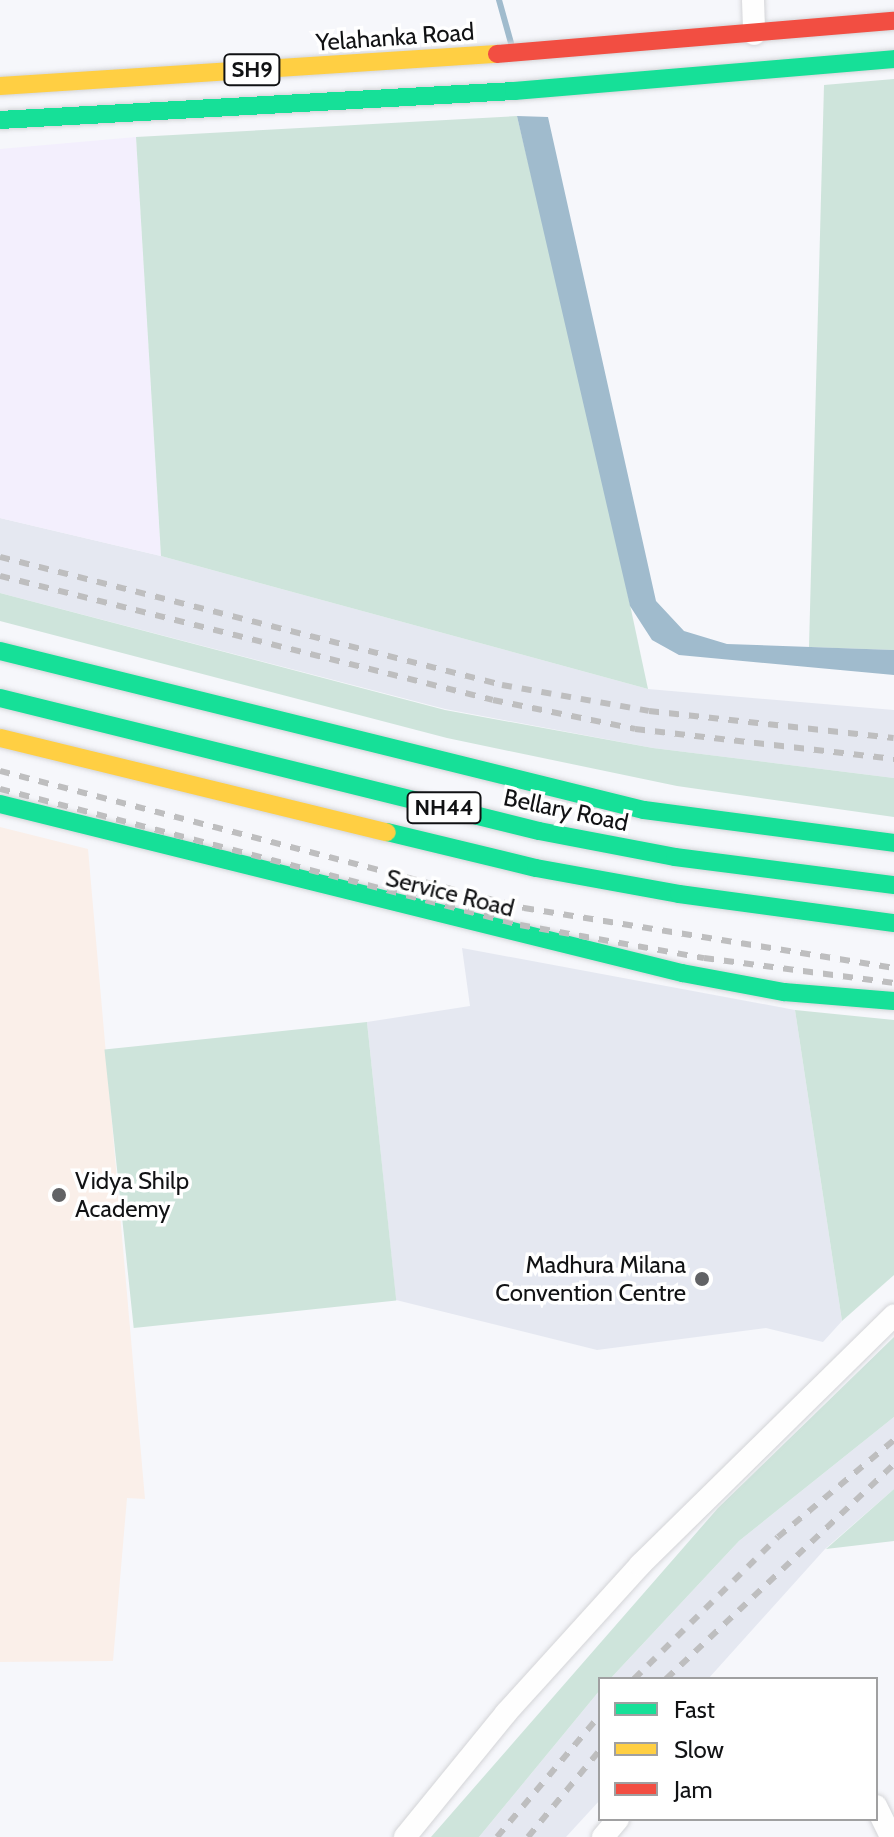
<!DOCTYPE html>
<html>
<head>
<meta charset="utf-8">
<style>
  body { margin:0 }
  #map { position:relative; width:894px; height:1837px; overflow:hidden; background:#f6f7fb; font-family:Cabin,sans-serif }
  div>[style] { position:absolute }
  .built>* { inset:0; background:#e5e8f1 }
  .industrial>* { inset:0; background:#f3effd }
  .education>* { inset:0; background:#faefe9 }
  .green>* { inset:0; background:#cee4db; transform-origin:0 0 }
  .water>* { inset:0; background:#a0bbcd }
  .stream>* { height:6px; margin:-3px; padding:0 3px; transform-origin:3px; border-radius:3px; background:#a0bbcd }
  .roads { filter:drop-shadow(0 0 2px #d3d4d7) drop-shadow(0 0 2px #d3d4d7) }
  .street>* { height:22px; margin:-11px; padding:0 11px; transform-origin:11px; border-radius:11px; background:#fefefe }
  .fast>* { height:18px; margin:-9px; padding:0 9px; transform-origin:9px; border-radius:9px; background:#16e098 }
  .slow>* { height:18px; margin:-9px; padding:0 9px; transform-origin:9px; border-radius:9px; background:#ffcf43 }
  .jam>* { height:18px; margin:-9px; padding:0 9px; transform-origin:9px; border-radius:9px; background:#f24e42 }
  .rail>* { height:6px; margin-top:-3px; transform-origin:0; background:repeating-linear-gradient(90deg,#bebebf 0 10px,transparent 0 20px) }
  .dots>* { width:22px; height:22px; translate:-50% -50%; box-sizing:border-box; border:4px solid #fff; border-radius:50% }
  span { translate:-50% -50%; white-space:nowrap; text-align:center; line-height:1.15; -webkit-text-stroke:7px #fff; paint-order:stroke }
  .shield-label span { padding:2px 6px; background:#fff; border:2px solid; border-radius:6px; -webkit-text-stroke-width:0 }
  .shield-label { font-size:22px; color:#111214; font-weight:700 }
  .street-label { font-size:24px; color:#111214 }
  .poi-label { font-size:24px; color:#111214 }
  .left { translate:0 -50%; text-align:left }
  .right { translate:-100% -50%; text-align:right }
  .legend { position:absolute; left:598px; top:1677px; width:280px; height:144px; box-sizing:border-box; background:#fff; border:2px solid #a0a0a1; margin:0; padding:10px 14px; list-style:none; font-size:24px; color:#111214 }
  .legend li { display:flex; align-items:center; gap:16px; height:40px }
  .legend b { width:40px; border:2px solid #a0a0a1 }
</style>
</head>
<body>
<div id="map">
  <div class="built">
    <i style="clip-path:polygon(0 518px,161px 556px,648px 689px,894px 710px,894px 778px,653px 748px,445px 709px,0 593px)"></i>
    <i style="clip-path:polygon(462px 948px,795px 1010px,842px 1321px,823px 1342px,766px 1328px,597px 1350px,396px 1300px,367px 1022px,470px 1006px)"></i>
    <i style="clip-path:polygon(894px 1417px,894px 1489px,825px 1549px,708px 1679px,610px 1679px,739px 1541px)"></i>
    <i style="clip-path:polygon(600px 1690px,600px 1800px,566px 1837px,479px 1837px)"></i>
  </div>
  <div class="industrial">
    <i style="clip-path:polygon(136px 137px,161px 556px,0 518px,0 149px)"></i>
  </div>
  <div class="education">
    <i style="clip-path:polygon(0 827px,88px 849px,145px 1499px,127px 1498px,113px 1661px,0 1662px)"></i>
  </div>
  <div class="green">
    <i style="clip-path:polygon(894px 79px,894px 650px,809px 647px,824px 85px)"></i>
    <i style="clip-path:polygon(517px 116px,591px 422px,648px 689px,161px 556px,136px 137px)"></i>
    <i style="clip-path:polygon(0 593px,445px 710px,653px 748px,894px 778px,894px 817px,677px 786px,447px 738px,0 621px)"></i>
    <i style="clip-path:polygon(795px 1010px,894px 1020px,894px 1275px,842px 1321px)"></i>
    <i style="left:367px;top:1022px;width:280px;height:264px;rotate:84deg"></i>
    <i style="clip-path:polygon(894px 1337px,894px 1417px,739px 1541px,610px 1679px,600px 1679px,600px 1690px,479px 1837px,431px 1837px,718px 1508px)"></i>
    <i style="clip-path:polygon(894px 1489px,894px 1541px,826px 1549px)"></i>
  </div>
  <div class="water">
    <i style="clip-path:polygon(517px 116px,548px 117px,656px 601px,684px 631px,727px 644px,894px 650px,894px 675px,679px 655px,652px 640px,630px 606px)"></i>
  </div>
  <div class="stream">
    <i style="left:499px;top:0;width:45px;rotate:74.4deg"></i>
  </div>
  <div class="roads">
    <div class="street">
      <i style="left:753px;top:0;width:34px;rotate:88deg"></i>
      <i style="left:876px;top:1806px;width:34px;rotate:64deg"></i>
      <i style="left:405px;top:1837px;width:160px;rotate:-50.8deg"></i>
      <i style="left:506px;top:1713px;width:200px;rotate:-47.8deg"></i>
      <i style="left:640px;top:1565px;width:356px;rotate:-44.5deg"></i>
      <i style="left:603px;top:1837px;width:23px;rotate:-50deg"></i>
    </div>
    <div class="fast">
      <i style="left:0;top:120px;width:515px;rotate:-3.23deg"></i>
      <i style="left:514px;top:91px;width:381px;rotate:-4.8deg"></i>
      <i style="left:0;top:651px;width:663px;rotate:13.87deg"></i>
      <i style="left:644px;top:810px;width:252px;rotate:7.5deg"></i>
      <i style="left:0;top:698px;width:555px;rotate:13.86deg"></i>
      <i style="left:539px;top:831px;width:138px;rotate:10.8deg"></i>
      <i style="left:675px;top:857px;width:221px;rotate:7.3deg"></i>
      <i style="left:0;top:804px;width:703px;rotate:13.92deg"></i>
      <i style="left:682px;top:973px;width:104px;rotate:10.6deg"></i>
      <i style="left:784px;top:992px;width:110px;rotate:4.7deg"></i>
      <i style="left:387px;top:832px;width:153px;rotate:13.6deg"></i>
      <i style="left:536px;top:868px;width:145px;rotate:10.3deg"></i>
      <i style="left:679px;top:894px;width:217px;rotate:7.7deg"></i>
    </div>
    <div class="slow">
      <i style="left:0;top:86px;width:498px;rotate:-3.7deg"></i>
      <i style="left:0;top:738px;width:398px;rotate:13.7deg"></i>
    </div>
    <div class="jam">
      <i style="left:497px;top:54px;width:398px;rotate:-4.8deg"></i>
    </div>
  </div>
  <div class="rail">
    <i style="left:0;top:557px;width:518px;rotate:14.3deg"></i>
    <i style="left:502px;top:685px;width:149px;rotate:10deg"></i>
    <i style="left:649px;top:711px;width:246px;rotate:6.3deg"></i>
    <i style="left:0;top:576px;width:508px;rotate:14.12deg"></i>
    <i style="left:493px;top:700px;width:145px;rotate:11.5deg"></i>
    <i style="left:635px;top:729px;width:261px;rotate:6.6deg"></i>
    <i style="left:0;top:771px;width:542px;rotate:14.65deg"></i>
    <i style="left:524px;top:908px;width:375px;rotate:9.2deg"></i>
    <i style="left:0;top:789px;width:537px;rotate:14.66deg"></i>
    <i style="left:520px;top:925px;width:187px;rotate:10.2deg"></i>
    <i style="left:704px;top:958px;width:192px;rotate:7.5deg"></i>
    <i style="left:634px;top:1679px;width:202px;rotate:-44.6deg"></i>
    <i style="left:778px;top:1537px;width:151px;rotate:-39.9deg"></i>
    <i style="left:666px;top:1679px;width:313px;rotate:-43.3deg"></i>
    <i style="left:497px;top:1837px;width:160px;rotate:-49.8deg"></i>
    <i style="left:528px;top:1837px;width:113px;rotate:-50.4deg"></i>
  </div>
  <div class="dots">
    <i style="left:59px;top:1195px;background:#616265"></i>
    <i style="left:702px;top:1279px;background:#616265"></i>
  </div>
  <div class="shield-label">
    <span style="left:252px;top:70px">SH9</span>
    <span style="left:444px;top:808px">NH44</span>
  </div>
  <div class="street-label">
    <span style="left:395px;top:37px;rotate:-4deg">Yelahanka Road</span>
    <span style="left:566px;top:810px;rotate:12deg">Bellary Road</span>
    <span style="left:450px;top:893px;rotate:14deg">Service Road</span>
  </div>
  <div class="poi-label">
    <span class="left" style="left:75px;top:1195px">Vidya Shilp<br>Academy</span>
    <span class="right" style="left:686px;top:1279px">Madhura Milana<br>Convention Centre</span>
  </div>
  <ul class="legend">
  <li><b style="height:10px;background:#16e098"></b>Fast</li>
  <li><b style="height:10px;background:#ffcf43"></b>Slow</li>
  <li><b style="height:10px;background:#f24e42"></b>Jam</li>
  </ul>
</div>
</body>
</html>
